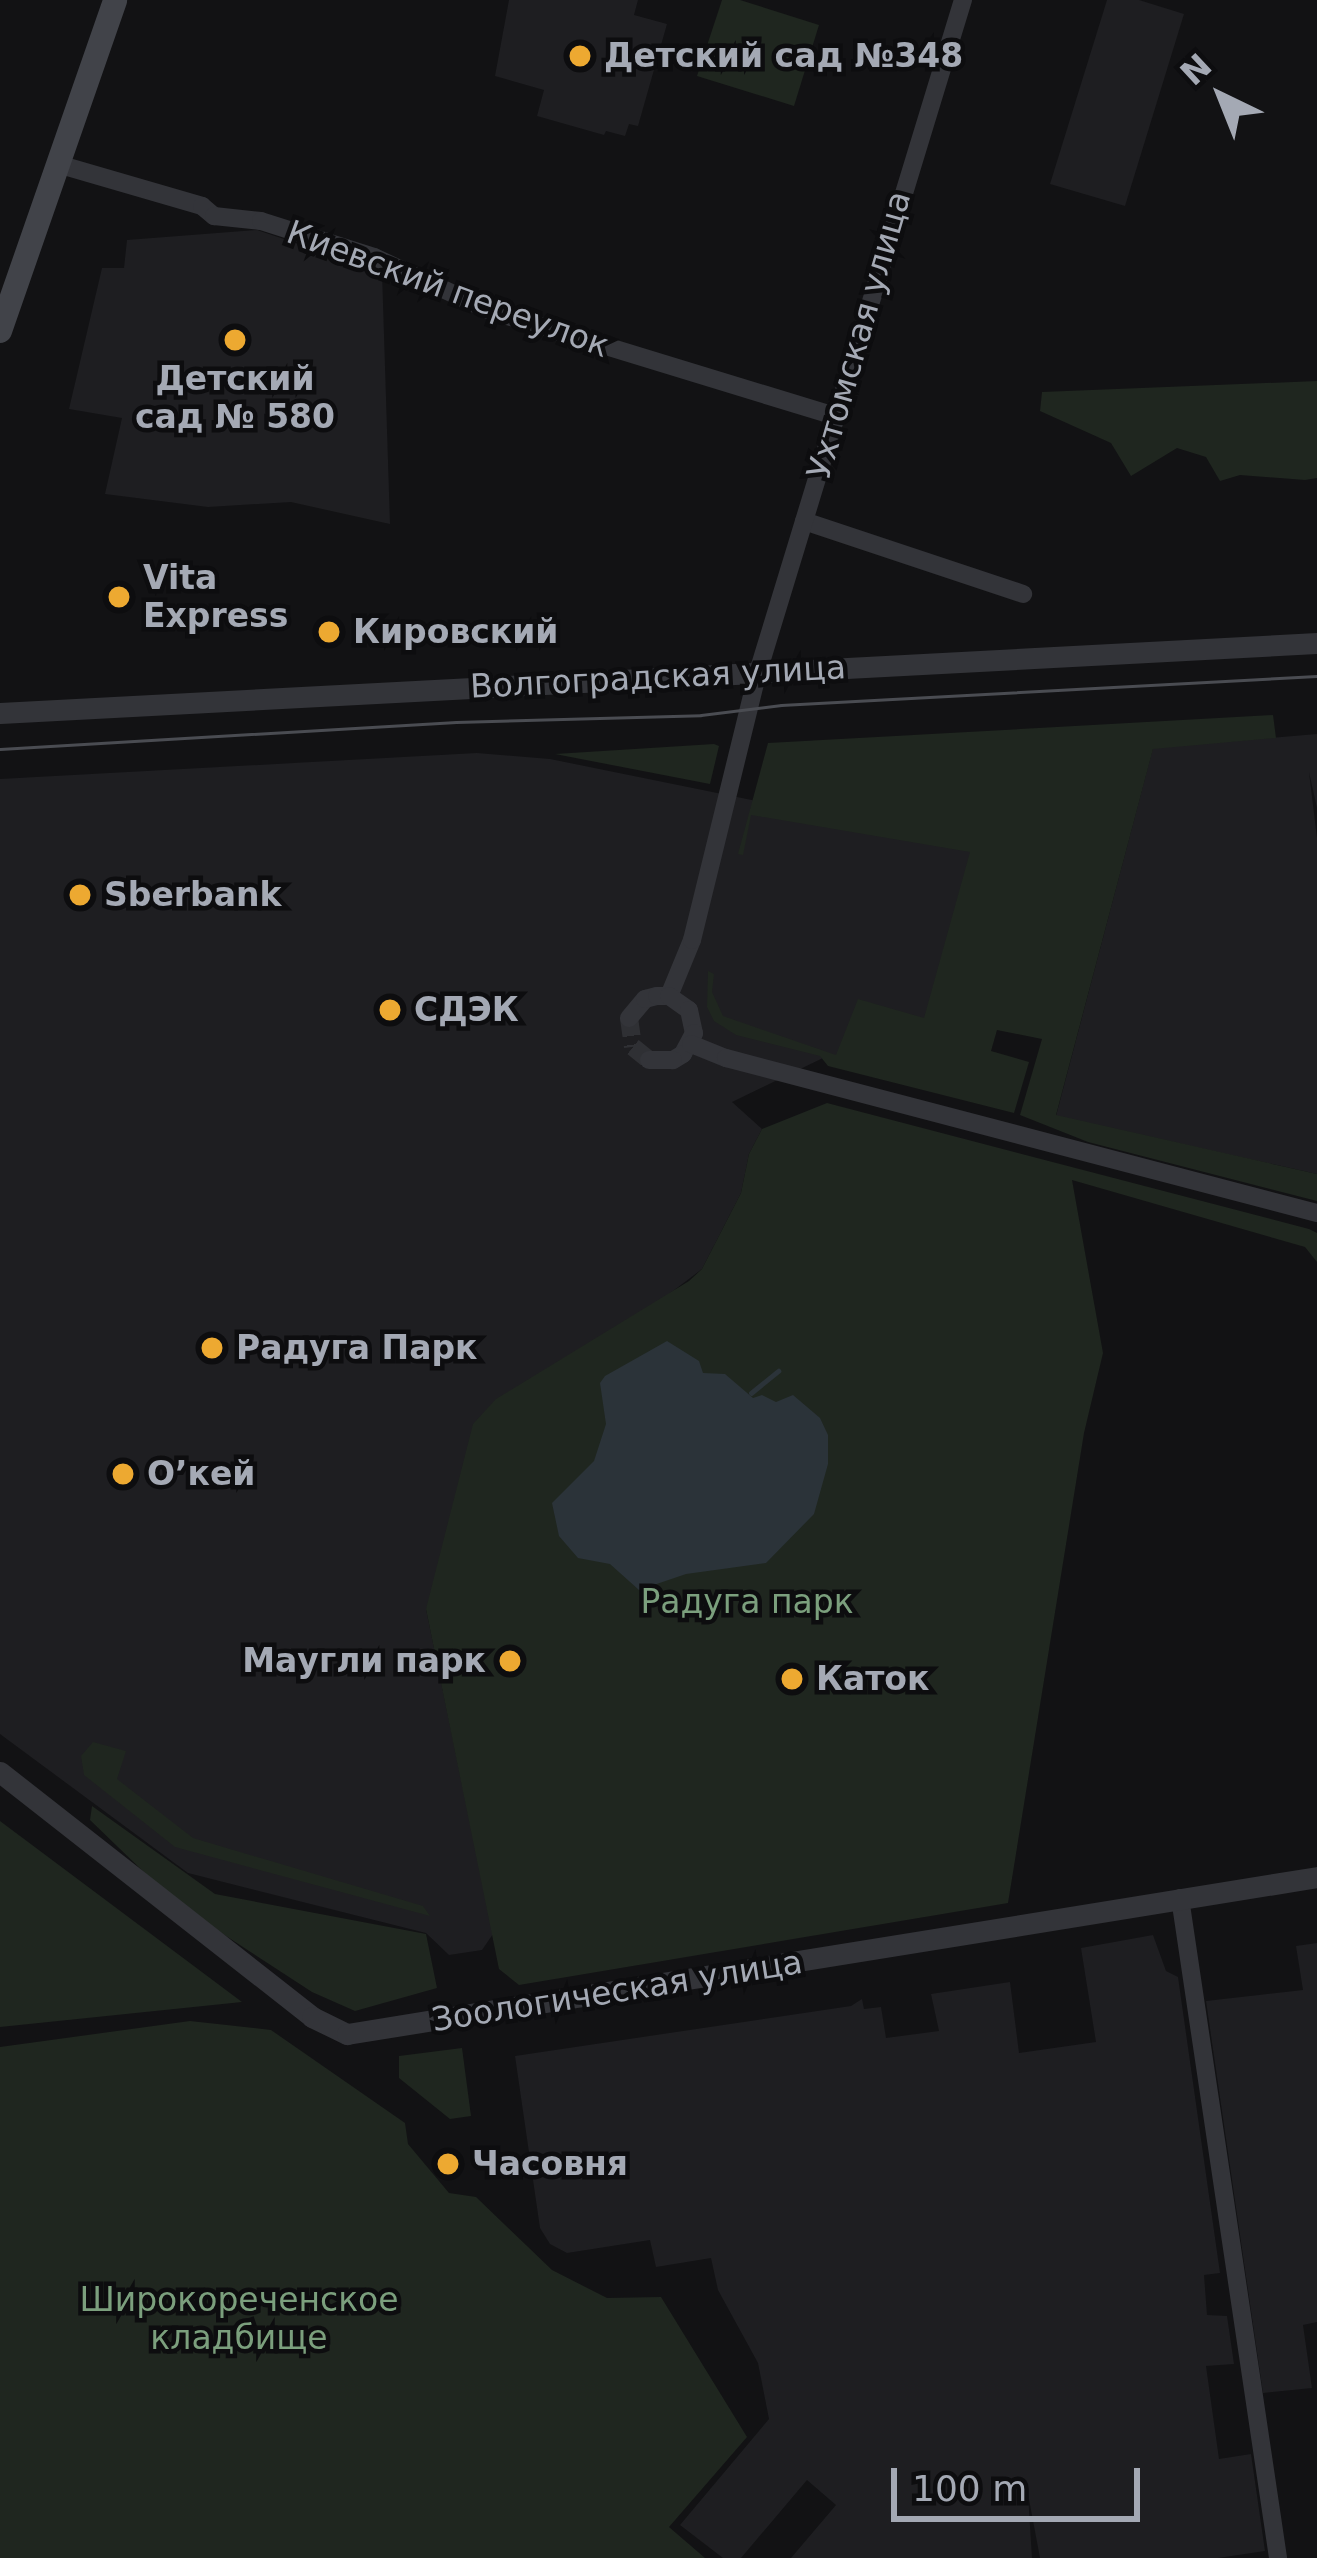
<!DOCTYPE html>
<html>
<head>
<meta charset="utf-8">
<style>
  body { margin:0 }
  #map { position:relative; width:1317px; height:2558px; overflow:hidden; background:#121214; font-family:"DejaVu Sans",sans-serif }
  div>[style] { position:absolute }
  .built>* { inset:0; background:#1e1e21 }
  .green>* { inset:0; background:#1f261f }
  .water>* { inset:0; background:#2b3339 }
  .stream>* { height:4.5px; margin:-2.25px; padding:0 2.25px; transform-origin:2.25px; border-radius:2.25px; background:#2b3339 }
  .minor-tunnel>* { height:18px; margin-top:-9px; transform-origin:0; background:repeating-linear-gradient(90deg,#2f3034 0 18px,transparent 0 27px) }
  .minor>* { height:18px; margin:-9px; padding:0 9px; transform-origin:9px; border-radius:9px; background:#333439 }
  .tertiary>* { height:21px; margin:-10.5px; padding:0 10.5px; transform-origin:10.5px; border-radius:10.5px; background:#333439 }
  .secondary>* { height:24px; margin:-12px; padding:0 12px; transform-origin:12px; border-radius:12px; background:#414349 }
  .tram>* { height:3px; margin:-1.5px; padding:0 1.5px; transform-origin:1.5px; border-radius:1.5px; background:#4a4c52 }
  .dots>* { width:33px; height:33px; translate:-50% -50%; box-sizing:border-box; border:6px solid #0d0d0f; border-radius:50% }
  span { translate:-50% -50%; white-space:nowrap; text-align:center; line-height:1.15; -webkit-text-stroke:9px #0d0d0f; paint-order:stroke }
  .poi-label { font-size:33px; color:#a4a9b4; font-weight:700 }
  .left { translate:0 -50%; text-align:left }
  .right { translate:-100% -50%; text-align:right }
  .street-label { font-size:33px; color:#a4a9b4 }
  .park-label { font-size:33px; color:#7b9f7d }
  .north { position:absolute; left:1161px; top:36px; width:120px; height:120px; -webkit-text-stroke:9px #0d0d0f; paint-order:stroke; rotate:317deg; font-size:33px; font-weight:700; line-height:48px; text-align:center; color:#a4a9b4 }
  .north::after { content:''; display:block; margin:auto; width:42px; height:54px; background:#a4a9b4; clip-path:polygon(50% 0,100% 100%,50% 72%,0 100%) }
  .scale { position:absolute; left:891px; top:2468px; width:249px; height:54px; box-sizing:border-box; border:6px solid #a4a9b4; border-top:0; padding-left:15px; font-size:36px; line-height:42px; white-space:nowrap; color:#a4a9b4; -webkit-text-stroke:9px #0d0d0f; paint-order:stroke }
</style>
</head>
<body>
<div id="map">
  <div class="built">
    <i style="clip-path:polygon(509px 0,638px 0,634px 15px,667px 24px,638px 126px,629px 124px,625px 136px,606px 131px,604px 135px,537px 116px,544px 90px,495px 76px)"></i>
    <i style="clip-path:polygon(1107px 0,1139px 0,1184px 14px,1125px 206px,1050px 184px)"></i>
    <i style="clip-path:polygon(257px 230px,382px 272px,390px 524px,291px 502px,208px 507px,105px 494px,122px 418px,69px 409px,102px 268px,124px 268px,127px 240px)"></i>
    <i style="clip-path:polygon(1317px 734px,1317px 808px,1309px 772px,1317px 838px,1317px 1174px,1056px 1116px,1153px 748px)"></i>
    <i style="clip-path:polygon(477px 753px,550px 759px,979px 846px,918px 1083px,823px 1058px,732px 1102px,762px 1129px,749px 1154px,741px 1193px,702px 1269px,648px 1310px,426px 1609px,493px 1934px,482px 1950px,449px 1955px,426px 1933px,188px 1873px,0 1734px,0 779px)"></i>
    <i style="clip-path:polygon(1153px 1935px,1166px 1971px,1178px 1977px,1220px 2273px,1204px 2275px,1207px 2315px,1227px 2316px,1234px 2364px,1206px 2366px,1219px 2459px,1251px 2454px,1265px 2551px,1218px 2558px,1040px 2558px,1028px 2494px,1032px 2558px,791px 2558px,836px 2505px,807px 2480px,741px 2558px,723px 2558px,680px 2525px,769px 2419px,758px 2363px,718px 2290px,711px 2258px,656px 2267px,650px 2240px,567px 2253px,550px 2244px,540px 2228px,515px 2056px,851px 2006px,862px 1999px,864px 2009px,881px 2007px,886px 2038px,939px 2031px,931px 1994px,1010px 1982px,1019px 2053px,1096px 2042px,1081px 1948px)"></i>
    <i style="clip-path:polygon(1317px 1943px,1317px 2322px,1303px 2325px,1312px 2388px,1263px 2393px,1206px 2001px,1303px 1990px,1296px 1946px)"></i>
  </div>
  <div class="green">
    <i style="clip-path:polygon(722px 0,740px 0,819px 25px,794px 106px,697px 76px)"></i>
    <i style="clip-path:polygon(1317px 381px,1317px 478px,1305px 480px,1240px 475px,1220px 481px,1206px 457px,1177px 448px,1131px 476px,1111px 443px,1040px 411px,1042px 392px)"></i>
    <i style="clip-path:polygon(1273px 715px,1276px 738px,1153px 749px,1056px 1115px,1317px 1174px,1317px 1201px,1088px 1142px,1020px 1115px,1042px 1039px,997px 1030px,991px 1051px,1029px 1062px,1014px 1113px,828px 1066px,820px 1056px,736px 1035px,714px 1021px,707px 1007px,708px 971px,714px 974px,712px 992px,723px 1016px,836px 1055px,858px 999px,924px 1018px,970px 852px,751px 815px,743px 855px,738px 854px,768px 743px)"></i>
    <i style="clip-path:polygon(714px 744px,719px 746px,710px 784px,555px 754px)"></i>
    <i style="clip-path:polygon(827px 1103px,1309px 1229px,1317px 1233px,1317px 1262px,1305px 1247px,1072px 1180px,1103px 1353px,1084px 1433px,1008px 1903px,519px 1985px,499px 1969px,426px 1609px,473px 1424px,496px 1399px,689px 1281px,702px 1269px,741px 1193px,749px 1154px,762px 1129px)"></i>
    <i style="clip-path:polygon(93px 1742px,126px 1751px,117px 1779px,193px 1838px,423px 1906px,430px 1916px,175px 1847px,84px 1775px,81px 1756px)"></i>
    <i style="clip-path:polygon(92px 1806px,215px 1894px,426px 1934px,437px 1988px,355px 2011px,312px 1992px,177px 1904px,90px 1820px)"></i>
    <i style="clip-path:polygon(0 1821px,242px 2002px,0 2027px)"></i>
    <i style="clip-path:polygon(190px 2021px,271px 2030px,405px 2123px,408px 2144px,449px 2193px,476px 2197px,552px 2270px,607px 2298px,661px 2297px,747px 2437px,669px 2527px,705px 2558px,0 2558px,0 2047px)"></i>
    <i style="clip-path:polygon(462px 2048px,471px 2116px,450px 2119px,399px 2078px,399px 2056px)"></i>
  </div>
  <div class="water">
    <i style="clip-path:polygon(667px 1341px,699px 1361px,703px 1373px,725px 1374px,753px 1398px,762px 1395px,776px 1402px,793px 1395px,820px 1418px,828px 1435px,828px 1464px,814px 1514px,766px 1563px,686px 1574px,639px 1590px,610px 1564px,578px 1558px,559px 1536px,552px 1503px,594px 1461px,606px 1424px,600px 1383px,605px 1376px)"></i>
  </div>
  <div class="stream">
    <i style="left:751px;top:1393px;width:35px;rotate:-39deg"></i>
  </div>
  <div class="minor-tunnel">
    <i style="left:629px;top:1018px;width:29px;rotate:82deg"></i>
    <i style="left:633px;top:1047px;width:21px;rotate:39deg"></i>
  </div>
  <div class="minor">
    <i style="left:61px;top:165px;width:147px;rotate:16.2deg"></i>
    <i style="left:202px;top:206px;width:16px;rotate:40deg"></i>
    <i style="left:214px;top:216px;width:47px;rotate:6.1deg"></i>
    <i style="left:261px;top:221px;width:119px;rotate:17.7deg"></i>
    <i style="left:374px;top:257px;width:126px;rotate:24.9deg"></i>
    <i style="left:488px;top:310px;width:365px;rotate:17deg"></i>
    <i style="left:804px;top:521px;width:231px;rotate:18.4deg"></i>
    <i style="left:669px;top:996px;width:61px;rotate:-67.7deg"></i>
    <i style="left:692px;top:940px;width:276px;rotate:-76.2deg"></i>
    <i style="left:758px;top:672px;width:703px;rotate:-73.04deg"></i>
    <i style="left:629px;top:1018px;width:25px;rotate:-50deg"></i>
    <i style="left:645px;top:999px;width:12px;rotate:-14deg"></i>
    <i style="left:657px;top:996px;width:12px"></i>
    <i style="left:669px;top:996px;width:24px;rotate:35deg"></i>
    <i style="left:689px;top:1010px;width:24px;rotate:78deg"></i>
    <i style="left:694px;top:1033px;width:24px;rotate:118deg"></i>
    <i style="left:683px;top:1054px;width:12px;rotate:149deg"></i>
    <i style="left:673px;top:1060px;width:24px;rotate:180deg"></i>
    <i style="left:691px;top:1044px;width:38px;rotate:22deg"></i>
    <i style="left:726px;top:1058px;width:611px;rotate:14.7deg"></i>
    <i style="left:1180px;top:1898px;width:667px;rotate:81.55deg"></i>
  </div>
  <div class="tertiary">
    <i style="left:0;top:713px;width:1319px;rotate:-3.04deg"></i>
    <i style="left:0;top:1772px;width:397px;rotate:38.1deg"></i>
    <i style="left:312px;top:2017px;width:39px;rotate:26deg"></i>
    <i style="left:347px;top:2034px;width:983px;rotate:-9.19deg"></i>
  </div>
  <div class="secondary">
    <i style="left:0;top:331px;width:350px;rotate:-70.8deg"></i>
  </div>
  <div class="tram">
    <i style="left:0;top:749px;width:457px;rotate:-3.4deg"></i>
    <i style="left:456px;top:722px;width:245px;rotate:-1.6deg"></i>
    <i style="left:701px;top:715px;width:81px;rotate:-7.1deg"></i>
    <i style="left:781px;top:705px;width:537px;rotate:-3.1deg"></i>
  </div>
  <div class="dots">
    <i style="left:580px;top:56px;background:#eda931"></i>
    <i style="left:235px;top:340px;background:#eda931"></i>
    <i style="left:119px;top:597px;background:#eda931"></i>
    <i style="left:329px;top:632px;background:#eda931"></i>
    <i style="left:80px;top:895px;background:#eda931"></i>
    <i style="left:390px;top:1010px;background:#eda931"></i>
    <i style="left:212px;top:1348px;background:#eda931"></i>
    <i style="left:123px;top:1474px;background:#eda931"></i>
    <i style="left:510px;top:1661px;background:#eda931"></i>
    <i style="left:792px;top:1679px;background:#eda931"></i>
    <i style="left:448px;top:2164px;background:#eda931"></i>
  </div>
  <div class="poi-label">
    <span class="left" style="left:604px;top:56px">Детский сад №348</span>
    <span style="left:235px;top:398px">Детский<br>сад № 580</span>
    <span class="left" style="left:143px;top:597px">Vita<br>Express</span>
    <span class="left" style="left:353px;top:632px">Кировский</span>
    <span class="left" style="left:104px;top:895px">Sberbank</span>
    <span class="left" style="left:414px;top:1010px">СДЭК</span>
    <span class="left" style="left:236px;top:1348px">Радуга Парк</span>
    <span class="left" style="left:147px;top:1474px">О’кей</span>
    <span class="right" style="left:486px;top:1661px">Маугли парк</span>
    <span class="left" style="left:816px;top:1679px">Каток</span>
    <span class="left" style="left:472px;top:2164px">Часовня</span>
  </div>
  <div class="street-label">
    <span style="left:448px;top:289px;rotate:20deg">Киевский переулок</span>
    <span style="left:859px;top:335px;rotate:-74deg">Ухтомская улица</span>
    <span style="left:658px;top:677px;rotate:-3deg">Волгоградская улица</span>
    <span style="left:617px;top:1991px;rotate:-9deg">Зоологическая улица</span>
  </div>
  <div class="park-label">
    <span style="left:747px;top:1602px">Радуга парк</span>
    <span style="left:239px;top:2319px">Широкореченское<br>кладбище</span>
  </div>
  <div class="north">N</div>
  <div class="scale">100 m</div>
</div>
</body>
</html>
